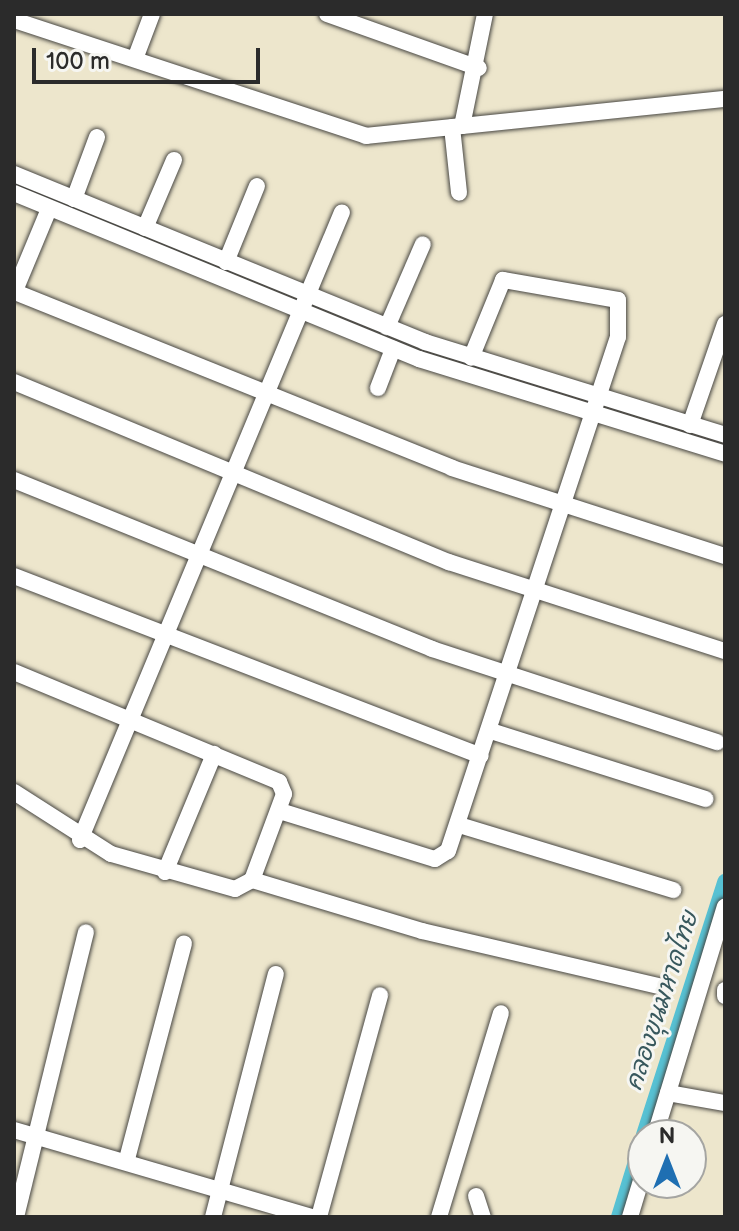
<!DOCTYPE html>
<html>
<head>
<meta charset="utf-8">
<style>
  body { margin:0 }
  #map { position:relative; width:739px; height:1231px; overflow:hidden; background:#ede6cc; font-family:"Balsamiq Sans","Playpen Sans Thai",sans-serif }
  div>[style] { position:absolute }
  .canal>* { height:16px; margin:-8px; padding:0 8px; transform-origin:8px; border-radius:8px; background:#57c1d3 }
  .roads { filter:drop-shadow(0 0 2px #484743) drop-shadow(0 0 2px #484743) }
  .minor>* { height:16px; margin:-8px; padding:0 8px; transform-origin:8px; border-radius:8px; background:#fff }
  span { translate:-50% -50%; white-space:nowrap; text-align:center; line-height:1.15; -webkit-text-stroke:6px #f6f6f2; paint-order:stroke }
  .water-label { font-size:24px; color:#38585d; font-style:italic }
  .frame { position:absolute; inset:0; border:16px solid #2b2b2b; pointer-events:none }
  .north { position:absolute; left:627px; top:1119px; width:80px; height:80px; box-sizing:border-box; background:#f6f6f2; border:2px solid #a5a5a2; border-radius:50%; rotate:0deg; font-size:22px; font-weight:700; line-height:32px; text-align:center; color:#2b2b2b }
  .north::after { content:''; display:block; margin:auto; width:28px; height:36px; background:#1f6fb2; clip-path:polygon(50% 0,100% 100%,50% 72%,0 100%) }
  .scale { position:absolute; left:32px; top:48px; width:228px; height:36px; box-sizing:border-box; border:4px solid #2b2b2b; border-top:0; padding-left:10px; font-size:24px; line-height:28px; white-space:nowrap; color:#2b2b2b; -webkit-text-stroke:6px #f6f6f2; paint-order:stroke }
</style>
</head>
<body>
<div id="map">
  <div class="canal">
    <i style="left:644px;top:1135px;width:266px;rotate:-72.2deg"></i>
    <i style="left:619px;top:1217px;width:82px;rotate:-72.9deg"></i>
  </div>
  <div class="roads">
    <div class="minor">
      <i style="left:327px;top:14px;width:161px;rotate:19.6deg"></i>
      <i style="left:14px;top:20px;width:371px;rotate:18.2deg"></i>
      <i style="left:366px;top:136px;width:361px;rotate:-5.9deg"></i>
      <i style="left:135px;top:59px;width:48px;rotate:-69.3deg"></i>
      <i style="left:462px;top:126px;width:114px;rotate:-78.4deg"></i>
      <i style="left:452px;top:127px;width:66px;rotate:83.9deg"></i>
      <i style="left:14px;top:174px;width:444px;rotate:22.2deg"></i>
      <i style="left:425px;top:342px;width:314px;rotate:17.2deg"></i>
      <i style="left:14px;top:193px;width:438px;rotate:22.3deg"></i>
      <i style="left:419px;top:359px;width:320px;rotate:17.2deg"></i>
      <i style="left:74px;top:199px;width:66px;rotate:-69.6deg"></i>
      <i style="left:145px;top:228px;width:74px;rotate:-66.9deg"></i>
      <i style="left:226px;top:262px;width:82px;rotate:-67.8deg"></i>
      <i style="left:15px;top:292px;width:471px;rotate:21.9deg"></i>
      <i style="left:452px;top:468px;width:287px;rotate:17.9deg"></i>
      <i style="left:14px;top:293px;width:91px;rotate:-67.4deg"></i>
      <i style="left:387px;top:327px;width:90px;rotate:-66.6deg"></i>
      <i style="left:14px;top:382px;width:471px;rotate:22.5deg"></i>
      <i style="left:449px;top:562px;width:290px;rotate:17.9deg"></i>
      <i style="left:378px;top:388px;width:42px;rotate:-69deg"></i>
      <i style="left:690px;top:425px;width:107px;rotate:-70.9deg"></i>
      <i style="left:14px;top:480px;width:451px;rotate:22deg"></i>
      <i style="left:432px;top:649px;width:300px;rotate:18.1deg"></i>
      <i style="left:14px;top:576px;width:500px;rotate:21.08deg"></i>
      <i style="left:14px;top:672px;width:287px;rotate:22.5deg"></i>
      <i style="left:279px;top:782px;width:13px;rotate:67deg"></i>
      <i style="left:284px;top:794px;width:92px;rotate:110.4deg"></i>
      <i style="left:252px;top:880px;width:19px;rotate:152deg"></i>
      <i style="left:235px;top:889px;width:129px;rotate:-164.2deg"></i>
      <i style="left:111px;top:854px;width:115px;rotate:-147.4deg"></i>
      <i style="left:491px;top:731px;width:225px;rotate:17.6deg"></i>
      <i style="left:283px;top:812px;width:159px;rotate:17.2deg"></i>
      <i style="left:435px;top:859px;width:15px;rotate:-32deg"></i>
      <i style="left:448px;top:851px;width:541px;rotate:-71.7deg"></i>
      <i style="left:618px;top:337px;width:37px;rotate:-90deg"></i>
      <i style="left:618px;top:300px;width:117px;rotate:-170.1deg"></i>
      <i style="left:503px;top:280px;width:84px;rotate:112.3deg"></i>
      <i style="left:459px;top:825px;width:224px;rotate:16.9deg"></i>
      <i style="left:80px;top:840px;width:680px;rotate:-67.35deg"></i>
      <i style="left:165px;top:872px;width:128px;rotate:-67.4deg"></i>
      <i style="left:252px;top:880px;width:177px;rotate:16.7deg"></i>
      <i style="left:422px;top:931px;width:246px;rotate:13.1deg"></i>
      <i style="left:725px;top:990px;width:6px;rotate:90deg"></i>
      <i style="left:668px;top:1093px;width:58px;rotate:10deg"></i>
      <i style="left:14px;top:1130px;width:309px;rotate:16.3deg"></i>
      <i style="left:655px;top:1135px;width:239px;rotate:-73deg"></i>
      <i style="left:127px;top:1159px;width:223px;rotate:-75.2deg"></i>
      <i style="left:476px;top:1196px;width:22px;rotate:72deg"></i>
      <i style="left:16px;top:1217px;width:293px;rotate:-76.2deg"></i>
      <i style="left:213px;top:1217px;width:251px;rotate:-75.5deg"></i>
      <i style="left:319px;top:1217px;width:230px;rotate:-74.6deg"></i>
      <i style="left:439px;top:1217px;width:213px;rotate:-73.1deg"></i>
      <i style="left:630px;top:1217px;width:45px;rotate:-73.2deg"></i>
    </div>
  </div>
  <div class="water-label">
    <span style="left:662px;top:1001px;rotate:-72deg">คลองขุนมหาดไทย</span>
  </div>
  <div class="frame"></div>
  <div class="north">N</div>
  <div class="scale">100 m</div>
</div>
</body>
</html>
